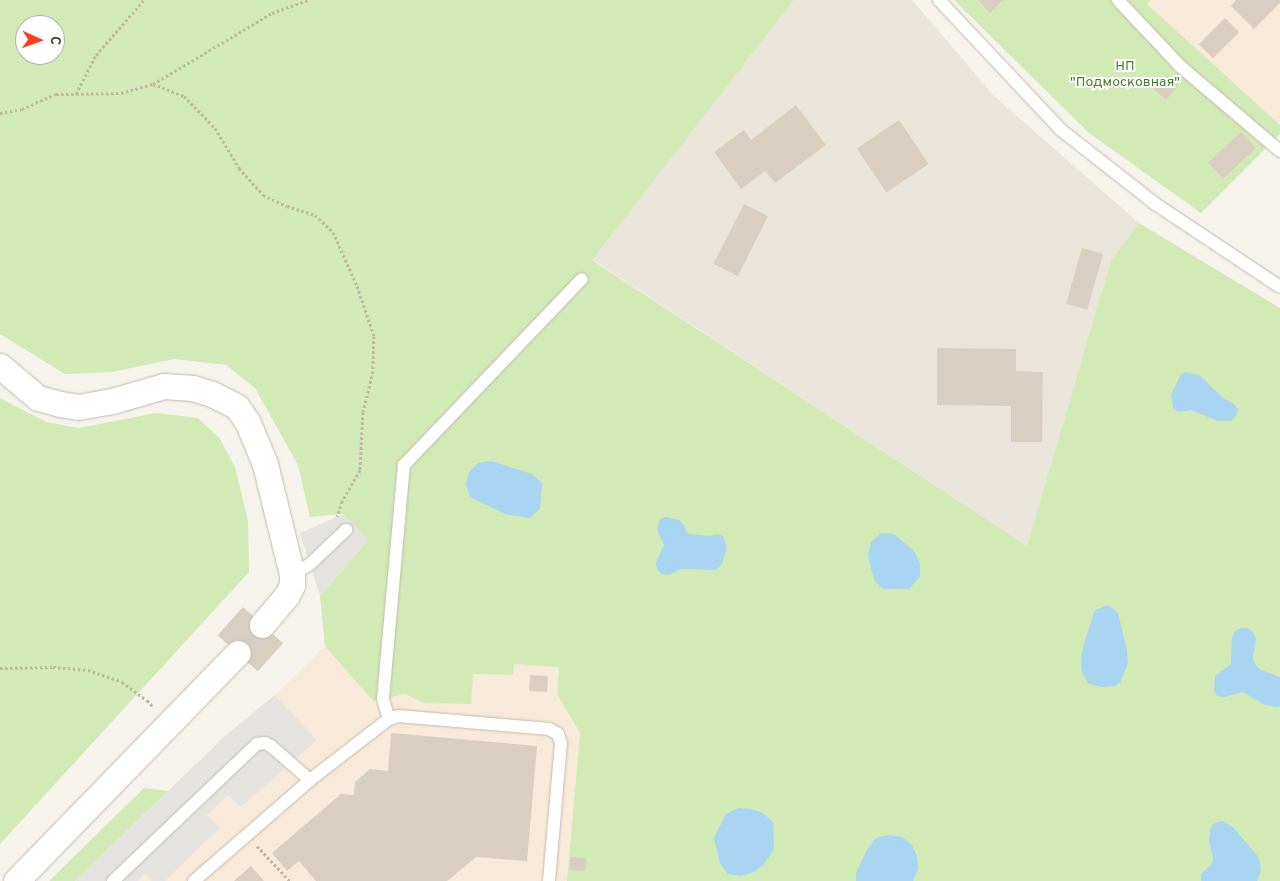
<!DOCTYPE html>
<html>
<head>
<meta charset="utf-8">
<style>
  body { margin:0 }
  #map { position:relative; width:1280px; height:881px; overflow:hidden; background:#f6f3ec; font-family:Overpass,sans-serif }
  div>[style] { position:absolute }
  .residential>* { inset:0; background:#eae5da }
  .commercial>* { inset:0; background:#f7ead8 }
  .green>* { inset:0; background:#d2eab5 }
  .parking>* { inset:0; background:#e5e3e0 }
  .water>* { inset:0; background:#a9d4f2 }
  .building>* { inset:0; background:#d8cfc1; transform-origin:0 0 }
  .minor-tunnel>* { height:25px; margin-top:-12.5px; transform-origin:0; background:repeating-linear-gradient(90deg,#d4d0c8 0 25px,transparent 0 37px) }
  .path>* { height:3px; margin-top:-1.5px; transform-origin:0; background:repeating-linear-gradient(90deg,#c4b79f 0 2.5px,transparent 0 5px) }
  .roads { filter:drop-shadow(0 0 1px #c2bbae) drop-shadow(0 0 1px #c2bbae) }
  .service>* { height:12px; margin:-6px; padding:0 6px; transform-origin:6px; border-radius:6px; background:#fff }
  .minor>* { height:25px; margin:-12.5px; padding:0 12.5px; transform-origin:12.5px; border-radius:12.5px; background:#fff }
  span { translate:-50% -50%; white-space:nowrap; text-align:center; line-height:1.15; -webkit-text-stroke:4px #fff; paint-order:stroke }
  .park-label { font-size:14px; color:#4a7f2a }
  .north { position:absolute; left:15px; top:15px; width:50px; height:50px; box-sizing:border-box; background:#fff; border:1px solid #b7b4b0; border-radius:50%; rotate:92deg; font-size:14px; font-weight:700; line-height:20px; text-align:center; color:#4b4439 }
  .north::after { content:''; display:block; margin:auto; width:18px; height:22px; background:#fc3f1d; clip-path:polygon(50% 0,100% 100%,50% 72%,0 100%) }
</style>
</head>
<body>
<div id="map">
  <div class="residential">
    <i style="clip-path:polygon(794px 0,912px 0,994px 96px,1139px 223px,1111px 260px,1027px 546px,592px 259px)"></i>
  </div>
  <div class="commercial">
    <i style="clip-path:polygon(1151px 0,1280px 0,1280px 125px,1147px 4px)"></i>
    <i style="clip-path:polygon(325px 646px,373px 701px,405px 694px,424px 703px,471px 703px,472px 674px,513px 675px,514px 664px,559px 666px,557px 694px,580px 733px,567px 881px,75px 881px,224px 737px,275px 695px)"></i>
  </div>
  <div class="green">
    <i style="clip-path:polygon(evenodd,0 0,794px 0,592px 260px,1027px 546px,1111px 260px,1139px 223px,1280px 308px,1280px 881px,567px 881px,580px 733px,557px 694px,559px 667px,514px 664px,513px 675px,473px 674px,471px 704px,424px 703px,405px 694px,373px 701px,325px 646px,320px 596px,368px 540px,343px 514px,310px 517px,298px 465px,255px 388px,226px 365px,174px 359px,112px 372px,65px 374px,0 334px,0 0,25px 25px,55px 25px,55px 55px,25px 55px,25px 25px)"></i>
    <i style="clip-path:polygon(954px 0,1151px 0,1147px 4px,1280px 125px,1280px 134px,1201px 213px,1089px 133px)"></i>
    <i style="clip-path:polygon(0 398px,46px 422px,79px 428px,156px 413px,198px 418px,220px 439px,235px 467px,248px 521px,249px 572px,0 844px)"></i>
    <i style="clip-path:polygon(144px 788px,168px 791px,75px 881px,49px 881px)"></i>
  </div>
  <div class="parking">
    <i style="clip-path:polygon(343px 514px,368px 540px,320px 596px,300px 533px)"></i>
    <i style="clip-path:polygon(275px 695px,317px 740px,241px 807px,228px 795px,207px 815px,220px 828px,165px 881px,152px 881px,145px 874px,137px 881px,75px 881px,224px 737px)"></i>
  </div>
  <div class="water">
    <i style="clip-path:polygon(1185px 372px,1199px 375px,1223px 398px,1234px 404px,1238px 410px,1236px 416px,1231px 421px,1218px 421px,1191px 410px,1178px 412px,1173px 408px,1171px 395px,1180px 376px)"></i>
    <i style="clip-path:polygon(491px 461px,532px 474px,542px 483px,540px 509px,530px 518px,505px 514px,470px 497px,466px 484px,469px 472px,478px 463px)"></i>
    <i style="clip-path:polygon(666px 517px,679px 520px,684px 525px,688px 534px,710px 536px,717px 534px,723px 536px,727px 548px,721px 566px,715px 570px,682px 569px,668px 575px,661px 574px,657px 569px,656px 563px,664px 545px,658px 532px,658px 526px,660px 519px)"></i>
    <i style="clip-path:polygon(881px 533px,894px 534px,914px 551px,920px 563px,920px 576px,909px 589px,883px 589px,874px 580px,868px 555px,871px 542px)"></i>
    <i style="clip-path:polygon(1108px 605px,1118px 613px,1127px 651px,1128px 663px,1121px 681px,1115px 686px,1102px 687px,1089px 684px,1082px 673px,1081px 660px,1083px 647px,1095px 610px)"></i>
    <i style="clip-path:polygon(1241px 628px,1248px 628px,1253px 632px,1256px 638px,1253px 658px,1255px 664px,1259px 669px,1280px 677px,1280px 706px,1278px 707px,1265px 705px,1243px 692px,1224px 697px,1217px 696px,1214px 690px,1215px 676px,1231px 664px,1232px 637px,1235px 631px)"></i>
    <i style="clip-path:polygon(738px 808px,751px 809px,763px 813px,773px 822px,774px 849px,764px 864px,754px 872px,741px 876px,728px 874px,720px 863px,714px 838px,726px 814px)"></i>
    <i style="clip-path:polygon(1222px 821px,1233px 827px,1259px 858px,1261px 871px,1257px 881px,1201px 881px,1201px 874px,1211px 865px,1213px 859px,1209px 840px,1211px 827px,1215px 823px)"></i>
    <i style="clip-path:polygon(889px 835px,902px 837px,912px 845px,917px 856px,918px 869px,913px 881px,856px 881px,856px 873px,868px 848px,876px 838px)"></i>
  </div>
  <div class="building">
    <i style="clip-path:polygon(978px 0,1003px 0,990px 13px)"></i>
    <i style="clip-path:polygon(1236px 0,1280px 0,1280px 3px,1254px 29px,1231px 6px)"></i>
    <i style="left:1225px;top:18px;width:20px;height:37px;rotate:45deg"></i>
    <i style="left:1166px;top:75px;width:16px;height:19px;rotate:40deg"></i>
    <i style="clip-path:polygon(796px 105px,826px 145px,775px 183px,765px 171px,741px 189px,714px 152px,744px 130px,751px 140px)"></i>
    <i style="left:899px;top:120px;width:53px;height:51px;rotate:56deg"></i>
    <i style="left:1241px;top:132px;width:22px;height:45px;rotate:47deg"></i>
    <i style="left:744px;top:204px;width:27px;height:67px;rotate:27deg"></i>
    <i style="left:1082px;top:248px;width:22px;height:58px;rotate:16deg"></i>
    <i style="clip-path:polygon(937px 348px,1016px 349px,1016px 371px,1043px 372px,1042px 442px,1011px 442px,1011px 406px,937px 405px)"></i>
    <i style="left:243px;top:607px;width:54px;height:38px;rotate:42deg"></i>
    <i style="left:530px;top:675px;width:18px;height:16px;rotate:3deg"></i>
    <i style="clip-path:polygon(391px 733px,537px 746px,527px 861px,476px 857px,447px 881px,316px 881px,299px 861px,287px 871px,272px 853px,341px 794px,354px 795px,355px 782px,370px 769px,388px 771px)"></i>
    <i style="left:570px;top:857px;width:16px;height:13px;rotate:4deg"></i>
    <i style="clip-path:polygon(251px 866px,264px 881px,234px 881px)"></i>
  </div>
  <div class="minor-tunnel">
    <i style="left:238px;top:653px;width:37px;rotate:-49deg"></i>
  </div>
  <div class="path">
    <i style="left:153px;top:84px;width:33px;rotate:21deg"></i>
    <i style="left:184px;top:96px;width:45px;rotate:45.9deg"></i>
    <i style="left:215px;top:128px;width:47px;rotate:59deg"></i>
    <i style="left:239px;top:168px;width:36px;rotate:48deg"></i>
    <i style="left:263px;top:195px;width:26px;rotate:25deg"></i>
    <i style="left:287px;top:206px;width:29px;rotate:18deg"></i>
    <i style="left:315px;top:215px;width:25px;rotate:43deg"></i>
    <i style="left:333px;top:232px;width:59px;rotate:66deg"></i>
    <i style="left:357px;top:286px;width:53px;rotate:71.2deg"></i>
    <i style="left:374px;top:336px;width:35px;rotate:92deg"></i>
    <i style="left:373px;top:371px;width:42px;rotate:103.7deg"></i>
    <i style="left:363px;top:412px;width:58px;rotate:93deg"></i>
    <i style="left:360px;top:470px;width:36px;rotate:120deg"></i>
    <i style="left:342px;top:501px;width:16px;rotate:108deg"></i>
    <i style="left:76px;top:94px;width:44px;rotate:-62.9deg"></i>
    <i style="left:96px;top:55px;width:73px;rotate:-48.9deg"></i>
    <i style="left:0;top:113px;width:22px;rotate:-10deg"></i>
    <i style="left:22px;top:109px;width:37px;rotate:-24deg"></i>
    <i style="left:56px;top:94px;width:65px;rotate:-0.9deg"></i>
    <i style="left:121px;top:93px;width:33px;rotate:-16deg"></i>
    <i style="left:153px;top:84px;width:139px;rotate:-30.8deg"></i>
    <i style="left:272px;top:13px;width:38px;rotate:-20deg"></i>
    <i style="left:0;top:668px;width:53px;rotate:-1.1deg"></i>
    <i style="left:53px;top:667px;width:35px;rotate:5deg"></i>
    <i style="left:88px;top:670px;width:36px;rotate:19deg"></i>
    <i style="left:122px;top:682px;width:31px;rotate:36deg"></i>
    <i style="left:147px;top:700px;width:9px;rotate:49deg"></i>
    <i style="left:257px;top:846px;width:48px;rotate:46.7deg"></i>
  </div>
  <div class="roads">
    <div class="service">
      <i style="left:939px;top:0;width:178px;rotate:46.8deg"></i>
      <i style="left:1061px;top:130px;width:118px;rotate:38.1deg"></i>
      <i style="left:1154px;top:203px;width:151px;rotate:33.7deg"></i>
      <i style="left:1118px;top:0;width:91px;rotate:46.8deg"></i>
      <i style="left:1180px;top:66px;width:131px;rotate:40.4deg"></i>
      <i style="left:292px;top:575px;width:21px;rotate:-31deg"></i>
      <i style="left:310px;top:564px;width:50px;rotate:-43.4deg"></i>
      <i style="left:389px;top:719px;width:21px;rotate:-107deg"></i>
      <i style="left:383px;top:699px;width:235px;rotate:-84.9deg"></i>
      <i style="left:404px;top:465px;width:257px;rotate:-46.3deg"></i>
      <i style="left:113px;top:881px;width:199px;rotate:-43.6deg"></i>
      <i style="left:257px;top:744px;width:8px;rotate:-7deg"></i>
      <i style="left:265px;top:743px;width:7px;rotate:27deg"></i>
      <i style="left:271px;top:746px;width:52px;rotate:41.1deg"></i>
      <i style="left:194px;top:881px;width:154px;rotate:-41deg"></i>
      <i style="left:310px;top:780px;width:100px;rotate:-37.7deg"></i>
      <i style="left:389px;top:719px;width:9px;rotate:-18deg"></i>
      <i style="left:398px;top:716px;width:152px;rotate:4.9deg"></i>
      <i style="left:549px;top:729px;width:10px;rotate:29deg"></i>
      <i style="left:558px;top:734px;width:9px;rotate:72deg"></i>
      <i style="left:561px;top:743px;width:139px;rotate:95deg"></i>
    </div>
    <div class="minor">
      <i style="left:0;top:366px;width:50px;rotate:40.1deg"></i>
      <i style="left:38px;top:398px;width:23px;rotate:15deg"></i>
      <i style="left:60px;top:404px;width:18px;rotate:9deg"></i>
      <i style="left:78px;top:407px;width:35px;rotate:-10deg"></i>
      <i style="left:112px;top:401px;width:54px;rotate:-16.1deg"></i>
      <i style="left:164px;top:386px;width:29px;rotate:4deg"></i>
      <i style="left:193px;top:388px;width:20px;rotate:18deg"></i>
      <i style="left:212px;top:394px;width:28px;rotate:27deg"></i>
      <i style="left:237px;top:407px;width:19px;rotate:55deg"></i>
      <i style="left:248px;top:423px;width:44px;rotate:67.5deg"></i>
      <i style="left:265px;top:464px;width:114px;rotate:76.3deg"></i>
      <i style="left:292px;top:575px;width:10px;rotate:90deg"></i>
      <i style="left:292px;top:585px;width:11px;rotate:117deg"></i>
      <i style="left:287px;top:595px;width:39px;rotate:130deg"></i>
      <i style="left:16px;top:881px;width:318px;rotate:-45.8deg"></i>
    </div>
  </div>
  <div class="park-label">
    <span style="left:1125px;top:75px">НП<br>"Подмосковная"</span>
  </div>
  <div class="north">С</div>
</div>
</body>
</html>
